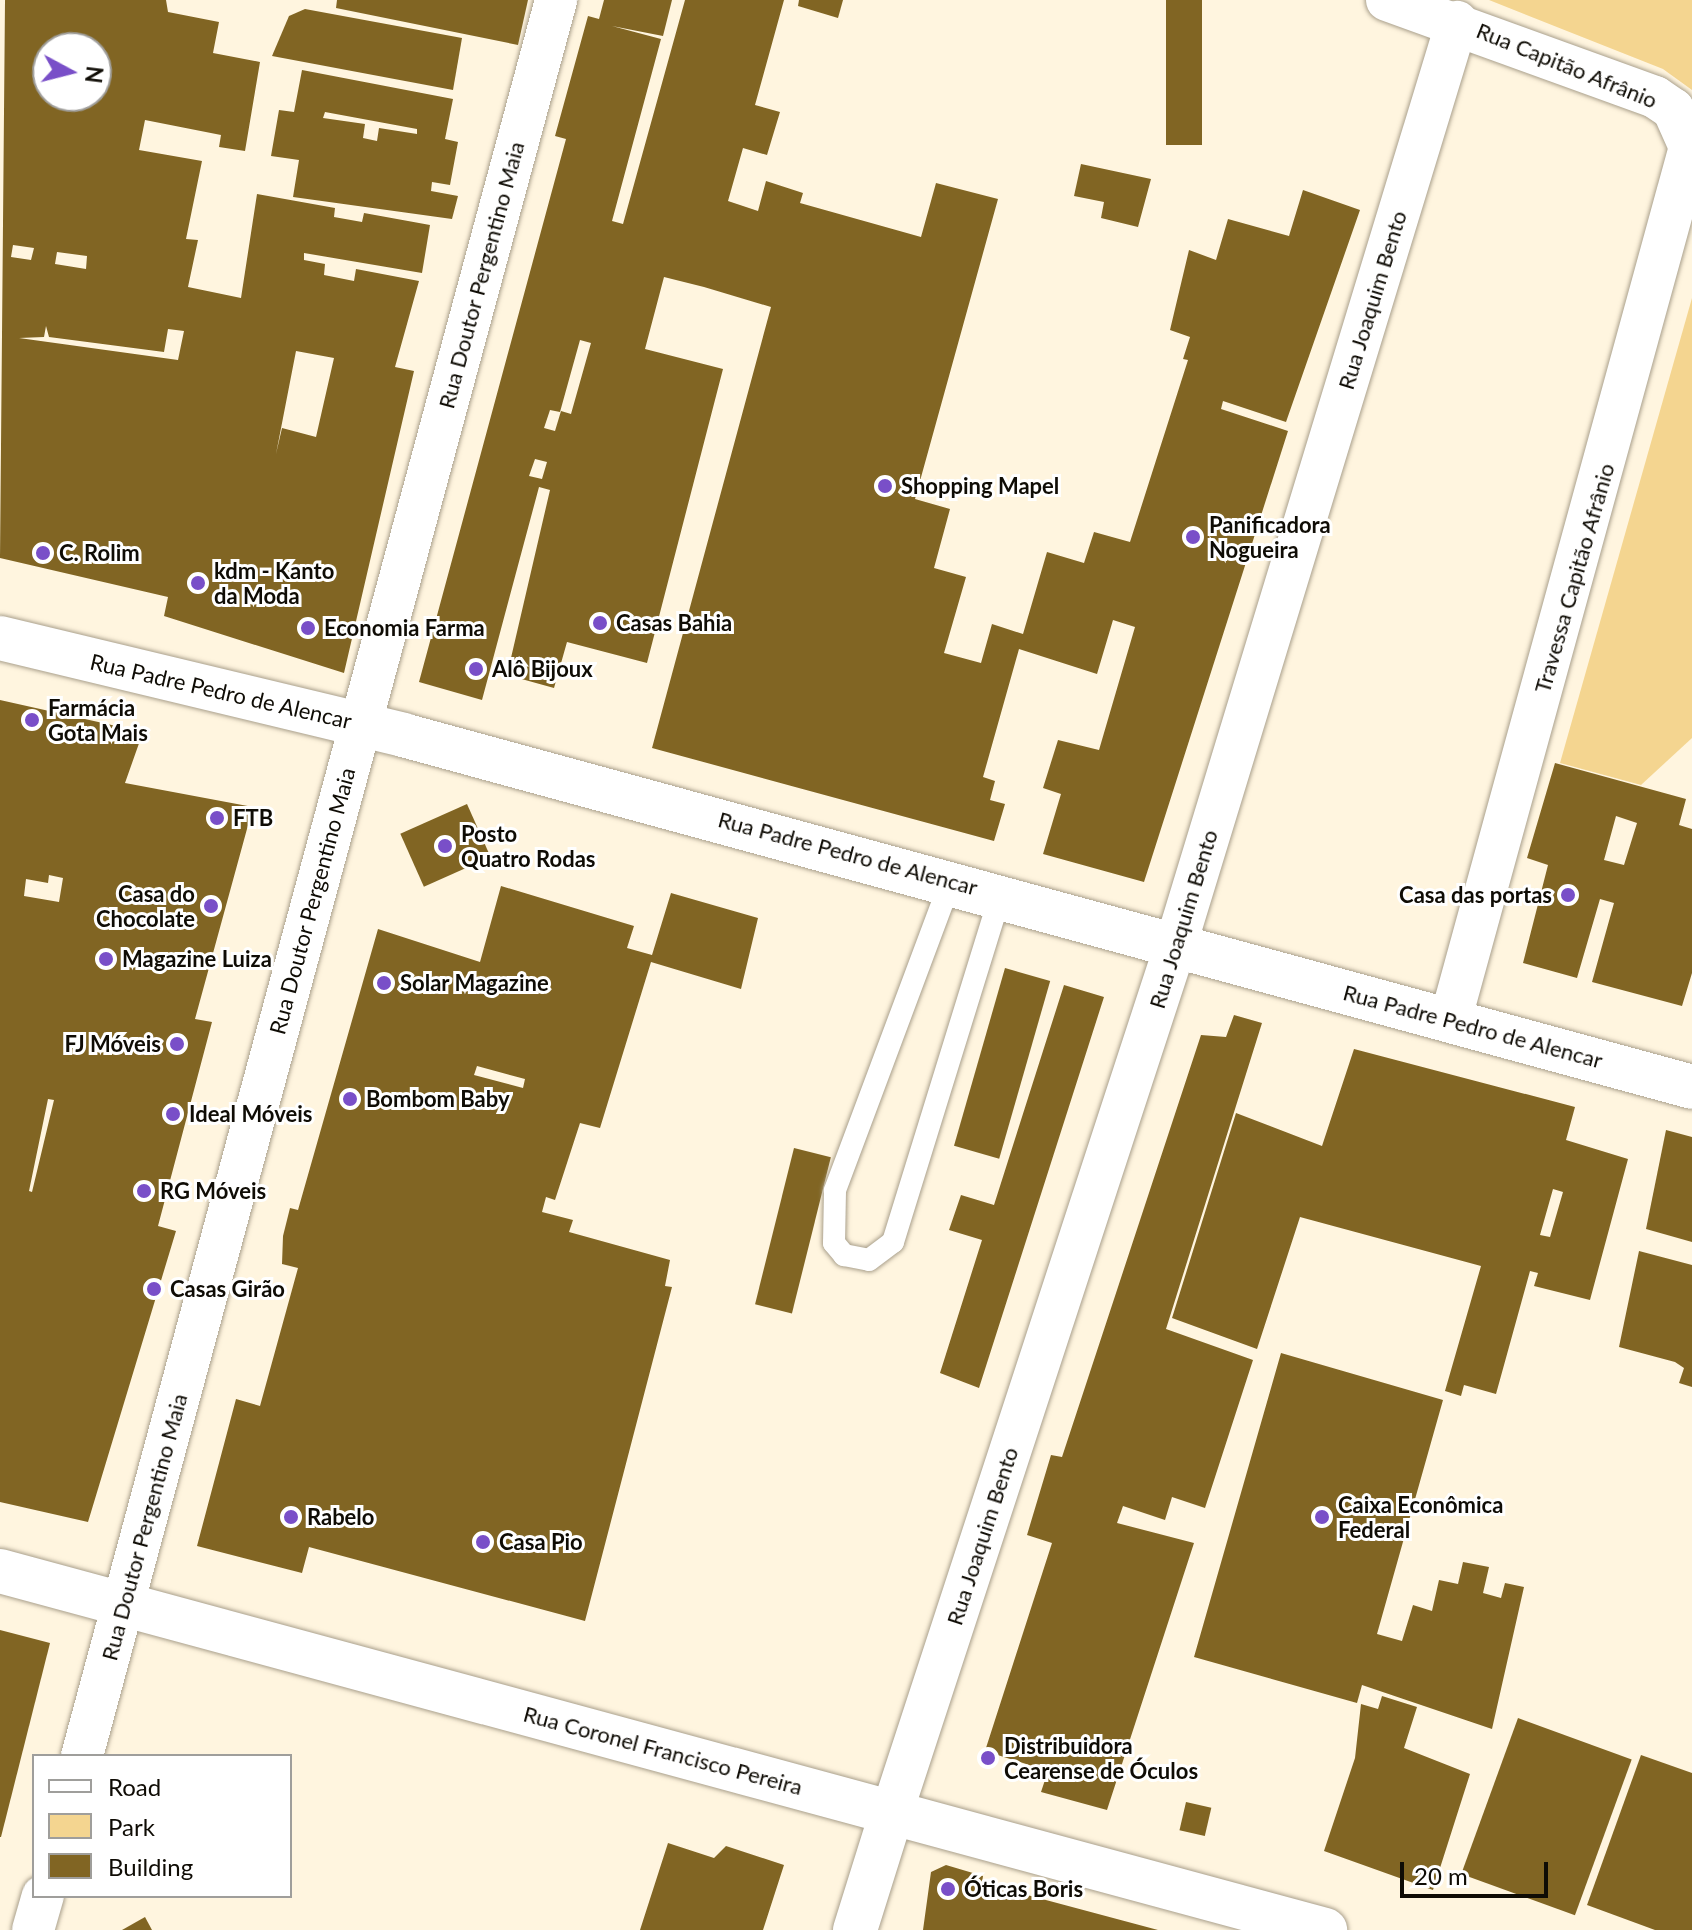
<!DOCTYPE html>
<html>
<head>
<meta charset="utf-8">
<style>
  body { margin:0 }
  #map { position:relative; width:1692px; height:1930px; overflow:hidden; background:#fff5df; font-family:Lato,sans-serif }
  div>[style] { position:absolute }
  .green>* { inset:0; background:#f4d590 }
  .building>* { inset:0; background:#816523; transform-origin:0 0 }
  .roads { filter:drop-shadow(0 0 2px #aaa08c) drop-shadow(0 0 2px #aaa08c) }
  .service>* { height:22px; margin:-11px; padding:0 11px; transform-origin:11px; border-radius:11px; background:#fff }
  .minor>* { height:42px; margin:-21px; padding:0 21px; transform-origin:21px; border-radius:21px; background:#fff }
  .secondary>* { height:44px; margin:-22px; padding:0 22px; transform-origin:22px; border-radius:22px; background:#fff }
  .primary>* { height:44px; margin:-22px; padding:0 22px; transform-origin:22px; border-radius:22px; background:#fff }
  .dots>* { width:22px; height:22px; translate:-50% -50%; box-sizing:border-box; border:4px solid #fff; border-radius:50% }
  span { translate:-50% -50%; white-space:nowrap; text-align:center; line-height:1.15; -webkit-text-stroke:6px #fff; paint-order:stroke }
  .street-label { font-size:22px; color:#0f0c05 }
  .poi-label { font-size:22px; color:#0f0c05; font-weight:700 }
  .left { translate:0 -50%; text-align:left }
  .right { translate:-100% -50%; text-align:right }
  .legend { position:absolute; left:32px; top:1754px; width:260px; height:144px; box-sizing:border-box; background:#fff; border:2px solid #9f9e9b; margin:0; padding:10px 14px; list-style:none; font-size:24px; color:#0f0c05 }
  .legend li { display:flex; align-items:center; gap:16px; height:40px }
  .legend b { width:40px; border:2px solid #9f9e9b }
  .north { position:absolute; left:32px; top:32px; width:80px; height:80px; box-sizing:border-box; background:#fff; border:2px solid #9f9e9b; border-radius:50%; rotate:97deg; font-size:22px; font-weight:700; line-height:32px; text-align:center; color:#0f0c05 }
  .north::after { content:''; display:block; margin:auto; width:28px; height:36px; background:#794fc8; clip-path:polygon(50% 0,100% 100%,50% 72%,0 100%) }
  .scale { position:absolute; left:1400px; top:1862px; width:148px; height:36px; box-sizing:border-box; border:4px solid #0f0c05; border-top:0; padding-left:10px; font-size:24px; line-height:28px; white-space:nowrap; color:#0f0c05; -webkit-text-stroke:6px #fff; paint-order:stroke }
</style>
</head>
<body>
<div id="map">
  <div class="green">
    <i style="clip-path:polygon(1489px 0,1692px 0,1692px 90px,1663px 69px)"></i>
    <i style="clip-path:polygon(1692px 298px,1692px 738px,1641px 785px,1560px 763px)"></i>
  </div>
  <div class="building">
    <i style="clip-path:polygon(evenodd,5px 0,166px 0,168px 12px,219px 22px,213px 53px,260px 62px,245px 151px,219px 147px,221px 135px,145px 120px,139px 150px,202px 161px,186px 239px,198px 240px,188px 287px,241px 298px,257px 194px,335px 208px,334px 217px,362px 222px,364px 213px,430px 225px,422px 273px,304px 253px,304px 260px,325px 264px,324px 275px,354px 281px,356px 269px,419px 281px,395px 367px,414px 371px,344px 673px,164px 616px,168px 597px,0 558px,5px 0,48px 48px,96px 48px,96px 96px,48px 96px,48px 48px,5px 0,13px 245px,34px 248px,31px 260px,11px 257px,13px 245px,5px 0,57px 252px,87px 256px,86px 269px,55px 264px,57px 252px,5px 0,46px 326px,49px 337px,164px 352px,168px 329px,184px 331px,178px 360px,19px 338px,44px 337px,46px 326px,5px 0,296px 351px,334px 358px,316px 437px,282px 428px,276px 454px,296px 351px)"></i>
    <i style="clip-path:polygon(337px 0,528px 0,518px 45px,336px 8px)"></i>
    <i style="clip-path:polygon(evenodd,604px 0,672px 0,663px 36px,612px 26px,661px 39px,612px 221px,623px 224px,685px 0,784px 0,755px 105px,780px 112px,767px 155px,743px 148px,728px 201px,758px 211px,766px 181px,803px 193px,800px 203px,921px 237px,936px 183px,998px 199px,915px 499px,950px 509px,934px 568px,966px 577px,944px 653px,981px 663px,992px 624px,1023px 634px,1047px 552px,1084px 563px,1094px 532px,1130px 542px,1188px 360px,1183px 359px,1190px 337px,1170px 330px,1189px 250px,1216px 260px,1228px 219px,1289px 236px,1303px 190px,1360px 210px,1286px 422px,1223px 401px,1221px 409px,1288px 431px,1144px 882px,1043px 854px,1061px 794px,1043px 788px,1058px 740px,1099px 750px,1135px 627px,1113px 620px,1097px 674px,1019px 649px,983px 777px,995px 781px,990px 800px,1005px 804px,994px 841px,652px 748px,771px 307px,704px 287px,664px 277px,645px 349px,723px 369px,647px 663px,567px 642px,554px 688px,507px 675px,550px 490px,539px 487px,482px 700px,419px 682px,566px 139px,555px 136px,588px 16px,599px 19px,604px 0,580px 340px,591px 343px,571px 414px,561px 411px,555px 431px,544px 428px,550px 410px,560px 412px,580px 340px,604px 0,535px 459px,547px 462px,542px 479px,529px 476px,535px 459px)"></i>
    <i style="clip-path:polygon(799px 0,843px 0,838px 18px,798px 6px)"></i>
    <i style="left:1166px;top:0;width:36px;height:145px"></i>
    <i style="clip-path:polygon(305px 9px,462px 38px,453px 90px,272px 56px,289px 16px)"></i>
    <i style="clip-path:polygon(evenodd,302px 70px,453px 99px,445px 139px,458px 142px,450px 185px,432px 182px,431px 191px,458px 196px,452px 219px,293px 197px,299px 160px,271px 156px,279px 110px,294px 112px,302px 70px,325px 112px,417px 129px,417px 134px,379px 128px,377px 141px,363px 138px,365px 124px,323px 118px,325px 112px)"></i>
    <i style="clip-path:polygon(1081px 164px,1151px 179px,1138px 227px,1101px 218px,1104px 202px,1074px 196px)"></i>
    <i style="clip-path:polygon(evenodd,0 700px,143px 732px,125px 783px,253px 807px,195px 1019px,212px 1022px,158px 1226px,176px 1231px,88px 1522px,0 1502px,0 700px,49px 875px,63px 878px,59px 902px,24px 896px,26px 879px,48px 883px,49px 875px,0 700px,48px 1099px,54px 1100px,32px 1192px,29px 1191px,48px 1099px)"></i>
    <i style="clip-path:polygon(evenodd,1555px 763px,1686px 799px,1679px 825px,1692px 829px,1692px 973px,1682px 1006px,1592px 982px,1614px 903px,1600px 899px,1577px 978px,1523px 963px,1548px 865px,1527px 858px,1555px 763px,1616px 816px,1637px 823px,1624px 865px,1604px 860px,1616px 816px)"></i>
    <i style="left:467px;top:804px;width:58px;height:73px;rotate:66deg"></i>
    <i style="clip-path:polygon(evenodd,501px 886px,634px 926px,627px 948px,652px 955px,671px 893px,758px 918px,741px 989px,651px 962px,600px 1128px,580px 1123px,555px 1200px,546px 1197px,542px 1212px,573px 1220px,569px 1232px,670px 1260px,665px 1286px,672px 1287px,585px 1621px,309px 1547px,302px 1573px,197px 1546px,236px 1399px,260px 1406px,298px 1268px,282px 1264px,283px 1236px,290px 1208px,298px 1210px,378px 929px,480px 962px,501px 886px,477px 1066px,525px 1079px,523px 1088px,474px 1075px,477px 1066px)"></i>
    <i style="left:1005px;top:968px;width:47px;height:185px;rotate:16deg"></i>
    <i style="clip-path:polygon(1064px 985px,1104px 997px,979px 1388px,940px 1373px,982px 1240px,949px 1230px,961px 1195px,994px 1205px)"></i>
    <i style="clip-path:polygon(1234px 1015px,1262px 1023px,1166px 1329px,1253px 1360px,1205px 1508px,1172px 1497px,1165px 1520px,1123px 1506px,1117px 1523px,1194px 1543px,1107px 1810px,1041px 1792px,1048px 1771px,985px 1751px,1052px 1543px,1027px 1535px,1051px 1455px,1062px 1457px,1201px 1035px,1226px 1037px)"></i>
    <i style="clip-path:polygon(evenodd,1354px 1049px,1575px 1107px,1566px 1140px,1628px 1159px,1590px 1300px,1534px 1286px,1538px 1273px,1530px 1271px,1496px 1394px,1464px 1385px,1461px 1396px,1445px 1391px,1481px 1266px,1300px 1217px,1257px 1349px,1172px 1318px,1236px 1113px,1322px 1146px,1354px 1049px,1553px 1189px,1563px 1192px,1550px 1237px,1540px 1235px,1553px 1189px)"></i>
    <i style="clip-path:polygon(1666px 1130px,1692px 1137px,1692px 1242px,1646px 1229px)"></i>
    <i style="left:794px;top:1148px;width:38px;height:161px;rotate:14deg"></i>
    <i style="clip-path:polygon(1639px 1251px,1692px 1265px,1692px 1387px,1679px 1383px,1684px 1368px,1675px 1362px,1619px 1347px)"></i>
    <i style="clip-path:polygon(1281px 1353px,1443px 1400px,1377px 1634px,1402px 1641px,1413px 1605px,1432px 1611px,1439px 1580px,1458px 1584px,1463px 1562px,1489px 1567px,1483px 1593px,1501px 1598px,1505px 1583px,1524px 1587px,1492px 1729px,1362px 1685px,1357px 1703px,1194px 1657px)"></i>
    <i style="clip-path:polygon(0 1630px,50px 1643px,1px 1837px,0 1837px)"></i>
    <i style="clip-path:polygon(1382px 1696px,1417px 1707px,1404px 1748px,1470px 1774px,1433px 1890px,1324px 1851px,1355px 1758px,1361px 1704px,1378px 1709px)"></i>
    <i style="left:1518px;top:1718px;width:121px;height:166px;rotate:20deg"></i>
    <i style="clip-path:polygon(1641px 1755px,1692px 1773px,1692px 1930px,1655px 1930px,1587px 1905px)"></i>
    <i style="left:1186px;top:1802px;width:26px;height:29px;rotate:13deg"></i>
    <i style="clip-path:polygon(668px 1843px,714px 1858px,726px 1846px,784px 1865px,763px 1930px,640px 1930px)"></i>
    <i style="clip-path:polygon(946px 1865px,983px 1876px,982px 1883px,1158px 1930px,923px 1930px,931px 1872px)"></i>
    <i style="clip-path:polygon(145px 1917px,152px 1930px,122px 1930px)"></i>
  </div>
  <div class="roads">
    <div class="service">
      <i style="left:951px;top:880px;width:332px;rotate:110.5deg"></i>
      <i style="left:835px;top:1191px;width:52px;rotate:91.1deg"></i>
      <i style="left:834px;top:1243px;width:16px;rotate:50deg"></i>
      <i style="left:844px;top:1255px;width:25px;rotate:11deg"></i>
      <i style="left:869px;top:1260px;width:30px;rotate:-37deg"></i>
      <i style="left:893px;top:1242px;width:364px;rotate:-72.8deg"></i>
    </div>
    <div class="minor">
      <i style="left:1387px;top:0;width:285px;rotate:19.9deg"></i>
      <i style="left:1655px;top:97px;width:22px;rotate:34deg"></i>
      <i style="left:1673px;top:109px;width:42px;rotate:65.9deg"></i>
      <i style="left:1690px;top:147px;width:906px;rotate:105.35deg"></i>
      <i style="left:82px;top:1756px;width:1819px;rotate:-74.89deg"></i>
      <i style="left:892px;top:1812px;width:913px;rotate:-71.88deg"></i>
      <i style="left:1176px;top:944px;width:964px;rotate:-73.05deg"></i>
      <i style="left:33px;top:1930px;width:35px;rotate:-74deg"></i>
    </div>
    <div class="secondary">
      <i style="left:855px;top:1930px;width:124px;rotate:-72.6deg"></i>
    </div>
    <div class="primary">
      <i style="left:0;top:638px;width:415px;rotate:13.5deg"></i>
      <i style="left:403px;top:735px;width:1336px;rotate:15.27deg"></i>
      <i style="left:0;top:1571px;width:1373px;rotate:15.16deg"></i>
    </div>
  </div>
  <div class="dots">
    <i style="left:885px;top:486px;background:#794fc8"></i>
    <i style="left:1193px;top:537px;background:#794fc8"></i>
    <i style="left:43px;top:553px;background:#794fc8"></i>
    <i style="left:198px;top:583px;background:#794fc8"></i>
    <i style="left:600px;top:623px;background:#794fc8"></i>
    <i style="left:308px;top:628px;background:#794fc8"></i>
    <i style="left:476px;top:669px;background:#794fc8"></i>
    <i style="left:32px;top:720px;background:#794fc8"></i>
    <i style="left:217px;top:818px;background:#794fc8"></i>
    <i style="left:445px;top:846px;background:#794fc8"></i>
    <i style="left:1568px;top:895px;background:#794fc8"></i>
    <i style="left:211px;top:906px;background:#794fc8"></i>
    <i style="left:106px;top:959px;background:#794fc8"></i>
    <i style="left:384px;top:983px;background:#794fc8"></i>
    <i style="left:177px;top:1044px;background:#794fc8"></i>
    <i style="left:350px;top:1099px;background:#794fc8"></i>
    <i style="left:173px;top:1114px;background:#794fc8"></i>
    <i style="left:144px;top:1191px;background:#794fc8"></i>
    <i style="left:154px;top:1289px;background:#794fc8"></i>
    <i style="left:291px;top:1517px;background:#794fc8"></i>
    <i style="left:1322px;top:1517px;background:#794fc8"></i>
    <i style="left:483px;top:1542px;background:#794fc8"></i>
    <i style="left:988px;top:1758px;background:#794fc8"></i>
    <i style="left:948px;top:1889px;background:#794fc8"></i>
  </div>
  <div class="street-label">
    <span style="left:1567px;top:65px;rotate:22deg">Rua Capitão Afrânio</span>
    <span style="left:481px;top:275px;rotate:-75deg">Rua Doutor Pergentino Maia</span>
    <span style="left:1372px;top:300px;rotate:-73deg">Rua Joaquim Bento</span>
    <span style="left:1574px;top:578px;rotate:-74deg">Travessa Capitão Afrânio</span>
    <span style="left:221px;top:691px;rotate:13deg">Rua Padre Pedro de Alencar</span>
    <span style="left:848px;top:853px;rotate:15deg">Rua Padre Pedro de Alencar</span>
    <span style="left:312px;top:901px;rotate:-75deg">Rua Doutor Pergentino Maia</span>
    <span style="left:1183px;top:919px;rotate:-73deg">Rua Joaquim Bento</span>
    <span style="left:1473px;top:1026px;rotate:15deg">Rua Padre Pedro de Alencar</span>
    <span style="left:144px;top:1527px;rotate:-75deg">Rua Doutor Pergentino Maia</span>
    <span style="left:982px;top:1536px;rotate:-72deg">Rua Joaquim Bento</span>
    <span style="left:663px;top:1750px;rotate:15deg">Rua Coronel Francisco Pereira</span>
  </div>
  <div class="poi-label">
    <span class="left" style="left:901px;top:486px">Shopping Mapel</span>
    <span class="left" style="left:1209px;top:537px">Panificadora<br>Nogueira</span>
    <span class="left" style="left:59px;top:553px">C. Rolim</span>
    <span class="left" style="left:214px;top:583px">kdm - Kanto<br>da Moda</span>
    <span class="left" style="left:616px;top:623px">Casas Bahia</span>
    <span class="left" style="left:324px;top:628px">Economia Farma</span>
    <span class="left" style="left:492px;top:669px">Alô Bijoux</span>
    <span class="left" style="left:48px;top:720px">Farmácia<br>Gota Mais</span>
    <span class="left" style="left:233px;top:818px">FTB</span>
    <span class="left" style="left:461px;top:846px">Posto<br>Quatro Rodas</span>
    <span class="right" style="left:195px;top:906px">Casa do<br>Chocolate</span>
    <span class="right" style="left:1552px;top:895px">Casa das portas</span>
    <span class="left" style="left:122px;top:959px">Magazine Luiza</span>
    <span class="left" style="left:400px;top:983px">Solar Magazine</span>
    <span class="right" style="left:161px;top:1044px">FJ Móveis</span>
    <span class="left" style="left:366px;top:1099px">Bombom Baby</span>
    <span class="left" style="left:189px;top:1114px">Ideal Móveis</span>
    <span class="left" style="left:160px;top:1191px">RG Móveis</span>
    <span class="left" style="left:170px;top:1289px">Casas Girão</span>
    <span class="left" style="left:1338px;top:1517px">Caixa Econômica<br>Federal</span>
    <span class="left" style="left:307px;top:1517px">Rabelo</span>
    <span class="left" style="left:499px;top:1542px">Casa Pio</span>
    <span class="left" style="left:1004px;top:1758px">Distribuidora<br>Cearense de Óculos</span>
    <span class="left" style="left:964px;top:1889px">Óticas Boris</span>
  </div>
  <ul class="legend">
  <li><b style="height:10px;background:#fff"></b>Road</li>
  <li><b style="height:22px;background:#f4d590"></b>Park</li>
  <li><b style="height:22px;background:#816523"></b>Building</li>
  </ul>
  <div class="north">N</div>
  <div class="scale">20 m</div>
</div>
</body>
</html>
